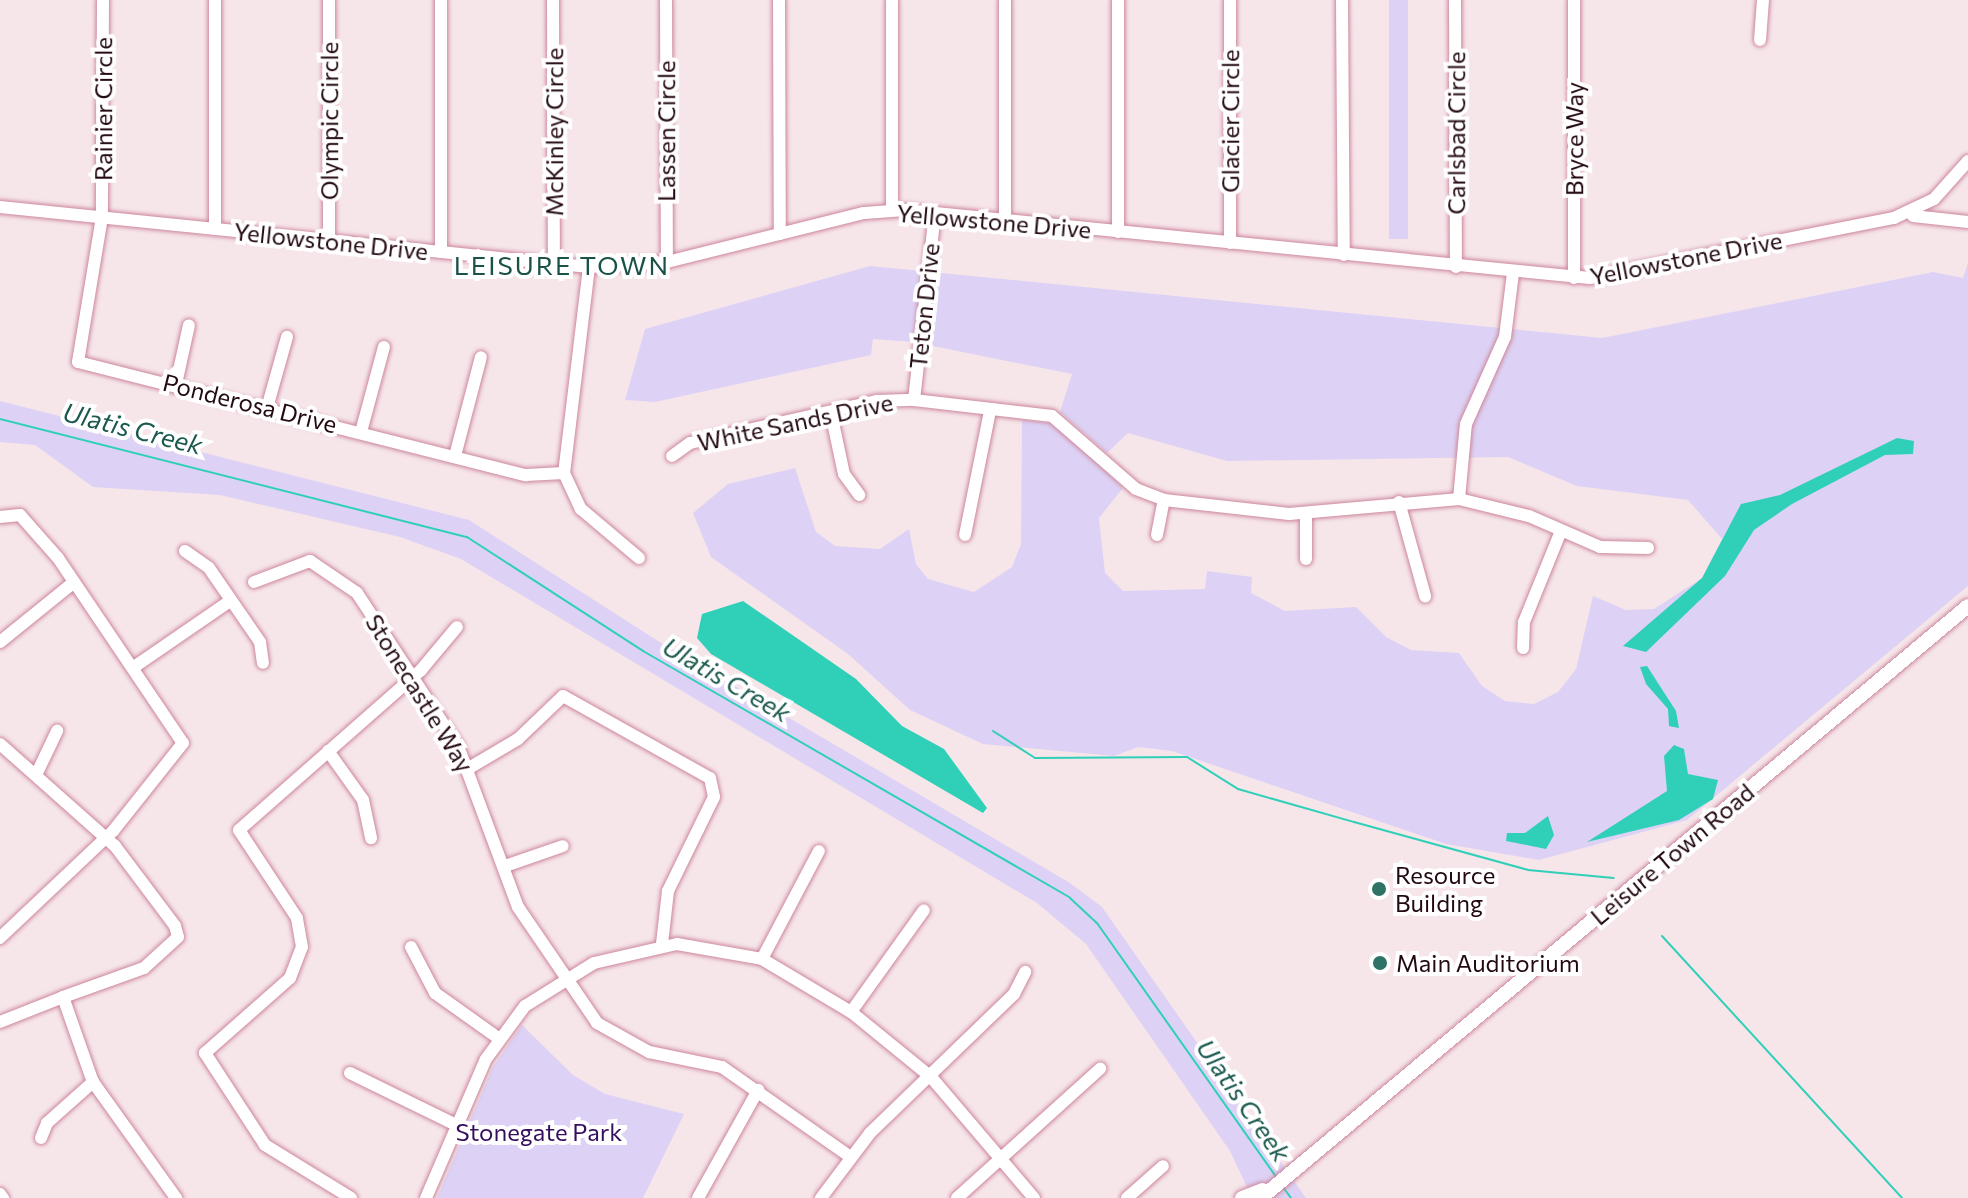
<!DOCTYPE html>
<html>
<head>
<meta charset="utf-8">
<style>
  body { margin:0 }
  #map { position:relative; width:1968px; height:1198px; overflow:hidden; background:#f6e6ea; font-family:Commissioner,sans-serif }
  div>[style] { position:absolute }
  .green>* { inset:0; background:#ddd2f5; transform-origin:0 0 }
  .water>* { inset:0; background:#30d0b8 }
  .stream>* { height:2px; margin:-1px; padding:0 1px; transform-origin:1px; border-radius:1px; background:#30d0b8 }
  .roads { filter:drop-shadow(0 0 2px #cd869c) drop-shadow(0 0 2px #cd869c) }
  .minor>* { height:12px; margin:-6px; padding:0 6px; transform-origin:6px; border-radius:6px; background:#fff }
  .major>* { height:14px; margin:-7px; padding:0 7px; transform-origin:7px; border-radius:7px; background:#fff }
  .dots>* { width:22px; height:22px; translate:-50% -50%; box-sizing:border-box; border:4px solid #fff; border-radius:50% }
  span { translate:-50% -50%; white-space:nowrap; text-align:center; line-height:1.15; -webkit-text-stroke:8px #fff; paint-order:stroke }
  .street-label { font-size:24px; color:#220812 }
  .poi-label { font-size:24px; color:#220812 }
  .left { translate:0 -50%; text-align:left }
  .park-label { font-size:24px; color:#350f5e }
  .neighbourhood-label { font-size:26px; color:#1a5248; letter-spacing:2px }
  .water-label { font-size:26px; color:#1b594e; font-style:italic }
</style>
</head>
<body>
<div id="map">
  <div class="green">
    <i style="left:1389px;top:0;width:19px;height:239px"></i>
    <i style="clip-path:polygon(1968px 263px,1968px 586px,1687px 820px,1539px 860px,1446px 844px,1172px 751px,1138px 747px,1114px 756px,983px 744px,910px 710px,848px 654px,711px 557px,693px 513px,728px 484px,795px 468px,816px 532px,835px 546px,880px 549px,909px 529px,916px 564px,928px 579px,974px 592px,1012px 567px,1021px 544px,1022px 420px,1048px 423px,1070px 433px,1123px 488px,1099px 518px,1105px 573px,1123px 591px,1205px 589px,1207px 571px,1252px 577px,1251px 593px,1285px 611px,1356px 607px,1386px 637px,1411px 650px,1459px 653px,1482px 686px,1505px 701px,1534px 704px,1558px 692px,1576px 669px,1593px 596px,1626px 610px,1654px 609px,1702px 578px,1722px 539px,1688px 500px,1577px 486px,1508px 457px,1227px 461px,1128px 433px,1107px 453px,1060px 412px,1072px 374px,913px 342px,873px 339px,871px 355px,655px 402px,625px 400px,645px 329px,870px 266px,1602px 338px,1933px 272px,1963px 278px)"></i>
    <i style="clip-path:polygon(0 401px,469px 520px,658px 641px,1070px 883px,1102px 907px,1306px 1198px,1252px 1198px,1230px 1151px,1086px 944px,1037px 903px,461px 559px,400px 537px,220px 495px,93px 487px,35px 445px,0 442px)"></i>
    <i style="clip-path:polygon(522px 1025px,573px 1075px,605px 1094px,684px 1114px,643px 1198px,437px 1198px,493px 1067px)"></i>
  </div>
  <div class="water">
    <i style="clip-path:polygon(1897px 438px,1914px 441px,1913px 454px,1885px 455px,1792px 504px,1754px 530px,1725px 576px,1646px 652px,1623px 646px,1702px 578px,1741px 504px,1780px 495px)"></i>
    <i style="clip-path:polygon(743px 601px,856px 679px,902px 726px,944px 749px,987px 808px,983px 813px,711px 654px,697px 638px,702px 614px)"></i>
    <i style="clip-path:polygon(1647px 666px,1676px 711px,1679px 728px,1669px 726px,1668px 709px,1646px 684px,1640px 667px)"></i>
    <i style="clip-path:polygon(1674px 745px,1684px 749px,1688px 774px,1718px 780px,1713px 799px,1679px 820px,1587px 842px,1667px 791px,1664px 756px)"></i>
    <i style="clip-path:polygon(1548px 816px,1554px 835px,1546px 849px,1506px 841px,1507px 833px,1525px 833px)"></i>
  </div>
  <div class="stream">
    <i style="left:0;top:419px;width:482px;rotate:14.2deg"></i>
    <i style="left:467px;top:537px;width:210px;rotate:32.9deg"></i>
    <i style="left:643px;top:651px;width:493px;rotate:30deg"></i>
    <i style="left:1070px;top:898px;width:37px;rotate:43deg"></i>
    <i style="left:1097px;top:923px;width:312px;rotate:54.8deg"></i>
    <i style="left:993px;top:731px;width:50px;rotate:32.7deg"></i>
    <i style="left:1035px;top:758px;width:152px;rotate:-0.4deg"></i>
    <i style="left:1187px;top:757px;width:60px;rotate:32.1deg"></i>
    <i style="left:1238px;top:789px;width:121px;rotate:15.9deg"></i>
    <i style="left:1354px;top:822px;width:180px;rotate:15.4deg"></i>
    <i style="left:1528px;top:870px;width:86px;rotate:5.3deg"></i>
    <i style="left:1662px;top:936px;width:355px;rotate:47.5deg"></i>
    <i style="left:1283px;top:1187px;width:14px;rotate:54deg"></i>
  </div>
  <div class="roads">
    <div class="minor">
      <i style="left:103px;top:0;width:217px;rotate:90.3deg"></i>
      <i style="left:102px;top:217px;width:147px;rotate:99.4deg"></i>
      <i style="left:78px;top:362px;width:462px;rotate:14.2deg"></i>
      <i style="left:526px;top:475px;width:38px;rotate:-3deg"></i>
      <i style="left:215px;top:0;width:229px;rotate:90deg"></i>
      <i style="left:329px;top:0;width:241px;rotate:90deg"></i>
      <i style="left:441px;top:0;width:252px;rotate:90deg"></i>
      <i style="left:553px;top:0;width:264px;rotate:89.8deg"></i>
      <i style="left:666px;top:0;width:262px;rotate:89.8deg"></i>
      <i style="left:779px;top:0;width:234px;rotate:89.8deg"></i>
      <i style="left:1230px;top:0;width:243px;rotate:90deg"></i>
      <i style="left:1342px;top:0;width:255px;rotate:89.6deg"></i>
      <i style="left:1455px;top:0;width:267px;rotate:89.8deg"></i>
      <i style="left:1574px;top:0;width:278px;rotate:90deg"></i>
      <i style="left:1760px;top:40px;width:40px;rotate:-85.7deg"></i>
      <i style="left:0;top:207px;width:592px;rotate:5.82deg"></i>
      <i style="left:589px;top:267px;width:78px;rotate:-3.7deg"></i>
      <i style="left:667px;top:262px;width:203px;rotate:-14deg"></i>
      <i style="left:864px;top:213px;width:41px;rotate:-4.2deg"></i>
      <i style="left:905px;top:210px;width:688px;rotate:5.67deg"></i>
      <i style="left:1590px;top:278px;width:310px;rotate:-11.2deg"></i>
      <i style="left:1894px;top:218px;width:44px;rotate:-25.4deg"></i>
      <i style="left:1934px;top:199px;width:51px;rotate:-48.2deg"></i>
      <i style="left:892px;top:210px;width:210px;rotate:-90deg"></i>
      <i style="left:1913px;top:216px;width:55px;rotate:6.2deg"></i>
      <i style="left:1005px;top:220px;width:220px;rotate:-90deg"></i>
      <i style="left:1118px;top:232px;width:232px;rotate:-90deg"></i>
      <i style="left:589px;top:267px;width:208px;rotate:96.9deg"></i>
      <i style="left:564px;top:473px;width:40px;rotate:65deg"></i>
      <i style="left:581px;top:509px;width:76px;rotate:40.2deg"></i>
      <i style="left:176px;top:384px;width:60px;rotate:-77.6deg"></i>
      <i style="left:914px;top:400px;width:188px;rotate:-83.6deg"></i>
      <i style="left:267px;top:408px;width:74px;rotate:-74.3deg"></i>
      <i style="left:831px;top:413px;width:62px;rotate:78deg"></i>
      <i style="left:844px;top:474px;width:26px;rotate:54deg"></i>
      <i style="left:361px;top:432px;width:88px;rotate:-74.9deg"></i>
      <i style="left:455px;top:456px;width:102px;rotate:-75.3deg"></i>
      <i style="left:672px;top:456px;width:22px;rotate:-36deg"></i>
      <i style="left:690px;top:443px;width:192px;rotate:-12.7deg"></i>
      <i style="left:877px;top:401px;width:37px;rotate:-2deg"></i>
      <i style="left:914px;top:400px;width:139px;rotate:6.6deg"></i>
      <i style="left:1052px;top:416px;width:111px;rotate:41deg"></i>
      <i style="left:1136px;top:489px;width:30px;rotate:21deg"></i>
      <i style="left:1164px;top:500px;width:126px;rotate:6.4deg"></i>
      <i style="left:1289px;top:514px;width:171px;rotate:-5deg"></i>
      <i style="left:1459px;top:499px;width:72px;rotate:13.7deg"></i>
      <i style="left:1529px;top:516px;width:77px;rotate:23.6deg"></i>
      <i style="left:1600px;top:547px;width:48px;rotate:1.2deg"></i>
      <i style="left:1459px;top:499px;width:75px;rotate:-84.7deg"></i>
      <i style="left:1466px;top:424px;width:95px;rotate:-65.9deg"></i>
      <i style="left:1505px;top:337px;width:64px;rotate:-82.9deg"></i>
      <i style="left:1399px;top:502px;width:98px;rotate:74.5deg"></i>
      <i style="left:1306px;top:513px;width:46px;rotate:90deg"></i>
      <i style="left:0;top:517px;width:20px;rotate:-6deg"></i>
      <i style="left:20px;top:515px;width:57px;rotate:48.5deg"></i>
      <i style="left:58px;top:558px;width:223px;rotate:56deg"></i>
      <i style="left:183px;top:743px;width:112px;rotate:128.5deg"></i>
      <i style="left:113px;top:831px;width:156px;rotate:136.6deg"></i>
      <i style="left:965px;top:535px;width:126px;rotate:-78.6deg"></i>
      <i style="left:1157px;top:535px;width:36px;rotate:-79deg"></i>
      <i style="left:185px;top:551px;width:29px;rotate:35deg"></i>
      <i style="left:209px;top:568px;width:90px;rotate:55.4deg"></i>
      <i style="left:260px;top:642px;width:21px;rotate:82deg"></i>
      <i style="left:254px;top:582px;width:60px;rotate:-20.6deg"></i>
      <i style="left:310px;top:561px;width:57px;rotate:34.2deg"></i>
      <i style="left:357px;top:593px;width:183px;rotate:56.6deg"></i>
      <i style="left:458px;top:746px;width:172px;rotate:69.6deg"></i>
      <i style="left:518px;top:907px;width:140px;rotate:55.7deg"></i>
      <i style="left:597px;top:1023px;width:60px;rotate:29.1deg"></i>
      <i style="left:649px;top:1052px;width:75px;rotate:11.6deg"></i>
      <i style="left:722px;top:1067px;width:155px;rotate:35deg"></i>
      <i style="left:0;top:642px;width:95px;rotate:-39deg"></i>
      <i style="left:1523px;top:648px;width:26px;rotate:-88deg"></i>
      <i style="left:1524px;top:622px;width:98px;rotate:-67.9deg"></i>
      <i style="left:134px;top:667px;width:116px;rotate:-34.5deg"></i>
      <i style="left:0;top:744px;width:154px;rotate:41.6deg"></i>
      <i style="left:115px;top:846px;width:100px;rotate:53.1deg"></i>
      <i style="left:175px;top:926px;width:11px;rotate:75deg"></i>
      <i style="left:178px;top:937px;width:46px;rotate:137.6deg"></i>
      <i style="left:144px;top:968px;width:86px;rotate:160.3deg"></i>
      <i style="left:63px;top:997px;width:90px;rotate:70.6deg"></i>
      <i style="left:93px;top:1082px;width:143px;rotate:54.4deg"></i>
      <i style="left:328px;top:751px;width:60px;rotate:54.5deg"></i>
      <i style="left:363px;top:800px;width:39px;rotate:78deg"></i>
      <i style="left:469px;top:768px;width:57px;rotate:-30.6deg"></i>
      <i style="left:518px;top:739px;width:62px;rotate:-43.7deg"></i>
      <i style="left:563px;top:696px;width:168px;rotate:29.2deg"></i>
      <i style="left:710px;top:778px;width:19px;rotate:78deg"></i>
      <i style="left:714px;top:797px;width:105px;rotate:116.1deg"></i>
      <i style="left:668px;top:891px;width:53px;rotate:96.5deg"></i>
      <i style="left:37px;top:773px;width:47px;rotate:-64.5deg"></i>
      <i style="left:505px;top:866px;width:61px;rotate:-19deg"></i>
      <i style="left:411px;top:947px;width:52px;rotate:62.4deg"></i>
      <i style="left:435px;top:993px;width:77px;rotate:35.5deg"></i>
      <i style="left:762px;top:959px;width:122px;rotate:-62.2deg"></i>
      <i style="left:851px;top:1012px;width:125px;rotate:-54.4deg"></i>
      <i style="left:0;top:1022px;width:68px;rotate:-21.6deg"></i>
      <i style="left:350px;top:1073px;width:118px;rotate:26.1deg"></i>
      <i style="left:41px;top:1138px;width:16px;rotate:-68deg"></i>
      <i style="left:47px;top:1123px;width:62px;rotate:-41.7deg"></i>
      <i style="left:0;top:1194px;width:5px;rotate:53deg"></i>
      <i style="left:351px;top:1198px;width:101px;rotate:-148.4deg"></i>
      <i style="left:265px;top:1145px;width:110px;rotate:-123.1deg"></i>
      <i style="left:205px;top:1053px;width:113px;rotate:-41.4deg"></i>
      <i style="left:290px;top:978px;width:33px;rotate:-69deg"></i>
      <i style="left:302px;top:947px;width:29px;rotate:-100deg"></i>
      <i style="left:297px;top:918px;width:105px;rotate:-123.4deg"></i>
      <i style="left:239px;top:830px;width:242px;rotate:-41.3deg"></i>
      <i style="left:421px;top:670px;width:56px;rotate:-50.1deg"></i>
      <i style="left:426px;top:1198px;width:151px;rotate:-66.7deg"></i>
      <i style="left:486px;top:1059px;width:66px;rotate:-53.7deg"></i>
      <i style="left:525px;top:1006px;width:81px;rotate:-31.9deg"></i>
      <i style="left:594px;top:963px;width:85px;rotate:-12.9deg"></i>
      <i style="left:677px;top:944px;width:86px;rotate:10deg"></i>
      <i style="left:762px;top:959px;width:104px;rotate:30.8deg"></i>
      <i style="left:851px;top:1012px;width:103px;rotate:39.1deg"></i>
      <i style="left:931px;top:1077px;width:159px;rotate:49.6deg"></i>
      <i style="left:698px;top:1198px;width:124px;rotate:-60.9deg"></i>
      <i style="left:821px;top:1198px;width:81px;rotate:-53deg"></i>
      <i style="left:870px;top:1133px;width:200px;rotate:-44deg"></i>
      <i style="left:1014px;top:994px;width:25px;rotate:-63deg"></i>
      <i style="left:957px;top:1198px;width:193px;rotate:-42.1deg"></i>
      <i style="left:1127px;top:1198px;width:48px;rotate:-41.6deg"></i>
    </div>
    <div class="major">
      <i style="left:1242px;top:1198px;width:22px;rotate:-21deg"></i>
      <i style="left:1261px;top:1198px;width:922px;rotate:-39.94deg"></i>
    </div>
  </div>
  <div class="dots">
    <i style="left:1379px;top:889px;background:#2e7366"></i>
    <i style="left:1380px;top:963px;background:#2e7366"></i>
  </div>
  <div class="street-label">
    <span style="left:103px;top:109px;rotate:-90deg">Rainier Circle</span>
    <span style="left:329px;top:121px;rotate:-90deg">Olympic Circle</span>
    <span style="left:1230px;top:121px;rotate:-90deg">Glacier Circle</span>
    <span style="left:666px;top:131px;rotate:-90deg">Lassen Circle</span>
    <span style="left:554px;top:132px;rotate:-90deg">McKinley Circle</span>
    <span style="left:1456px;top:133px;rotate:-90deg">Carlsbad Circle</span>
    <span style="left:1574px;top:139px;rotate:-90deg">Bryce Way</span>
    <span style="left:994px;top:221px;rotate:5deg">Yellowstone Drive</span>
    <span style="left:331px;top:241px;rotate:6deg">Yellowstone Drive</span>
    <span style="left:1686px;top:258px;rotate:-11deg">Yellowstone Drive</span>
    <span style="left:924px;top:306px;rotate:-84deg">Teton Drive</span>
    <span style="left:250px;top:403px;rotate:14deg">Ponderosa Drive</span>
    <span style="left:795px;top:422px;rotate:-12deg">White Sands Drive</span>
    <span style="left:420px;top:693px;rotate:58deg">Stonecastle Way</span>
    <span style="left:1672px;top:854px;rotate:-40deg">Leisure Town Road</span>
  </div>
  <div class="poi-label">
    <span class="left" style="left:1395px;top:889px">Resource<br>Building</span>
    <span class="left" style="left:1396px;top:963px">Main Auditorium</span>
  </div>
  <div class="park-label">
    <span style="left:539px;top:1132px">Stonegate Park</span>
  </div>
  <div class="neighbourhood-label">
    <span style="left:562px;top:265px">LEISURE TOWN</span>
  </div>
  <div class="water-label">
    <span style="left:133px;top:428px;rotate:14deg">Ulatis Creek</span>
    <span style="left:727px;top:679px;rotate:30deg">Ulatis Creek</span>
    <span style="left:1244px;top:1100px;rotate:55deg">Ulatis Creek</span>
  </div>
</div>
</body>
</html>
